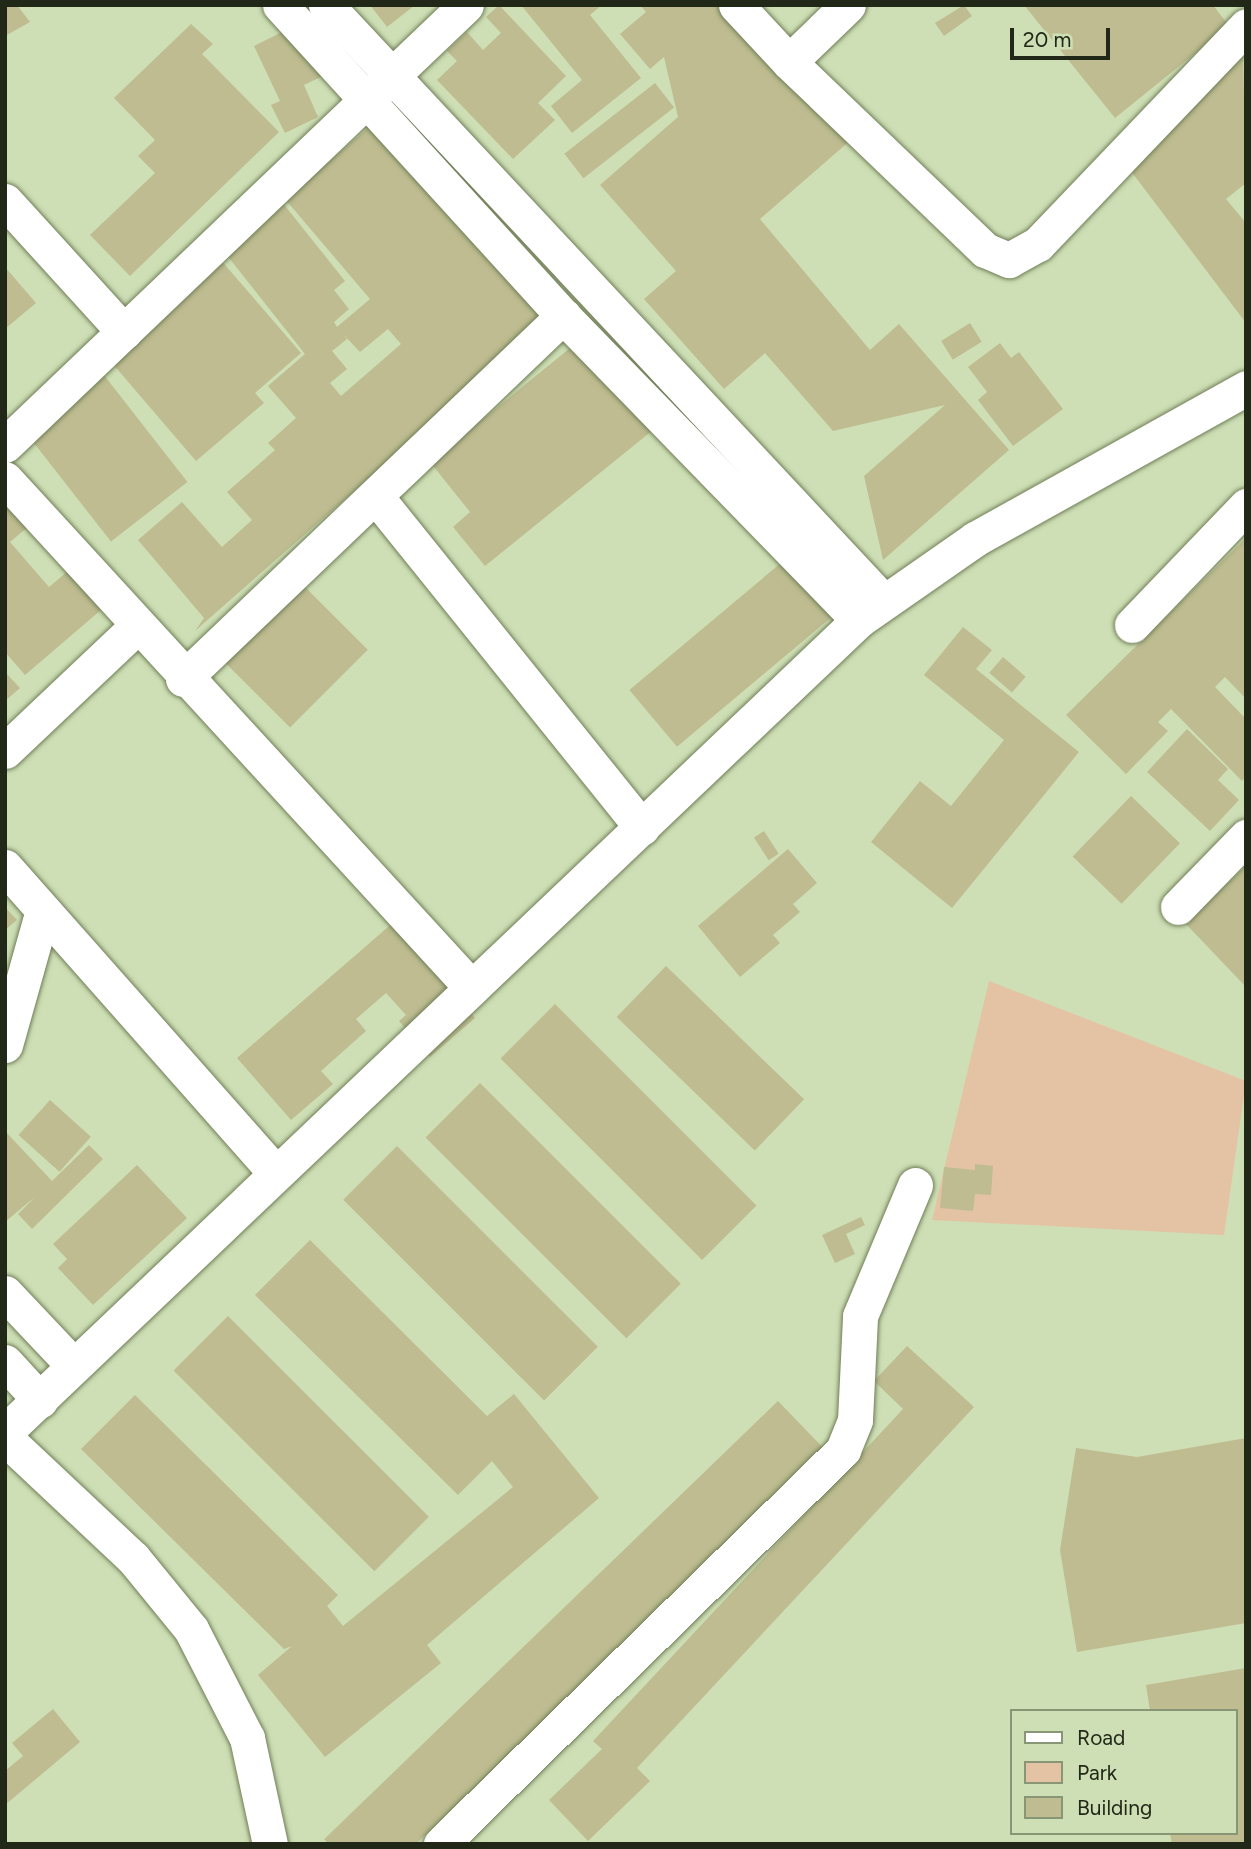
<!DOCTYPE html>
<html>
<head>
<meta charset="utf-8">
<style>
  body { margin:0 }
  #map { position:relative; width:1251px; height:1849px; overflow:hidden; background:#cedfb5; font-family:Figtree,sans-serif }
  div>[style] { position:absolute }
  .green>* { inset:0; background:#e4c3a4 }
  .building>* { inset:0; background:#bebc90; transform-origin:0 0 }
  .roads { filter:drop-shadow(0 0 2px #707e58) drop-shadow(0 0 2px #707e58) }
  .street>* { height:35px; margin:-17.5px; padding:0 17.5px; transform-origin:17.5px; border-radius:17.5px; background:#fff }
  span { translate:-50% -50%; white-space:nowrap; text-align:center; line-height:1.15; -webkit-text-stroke:5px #cedfb5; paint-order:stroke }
  .frame { position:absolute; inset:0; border:7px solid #222818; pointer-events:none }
  .legend { position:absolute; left:1010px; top:1709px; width:228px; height:126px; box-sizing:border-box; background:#cedfb5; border:2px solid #899676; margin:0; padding:9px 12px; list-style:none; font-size:21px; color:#222818 }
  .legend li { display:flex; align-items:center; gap:14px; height:35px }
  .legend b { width:35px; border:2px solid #899676 }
  .scale { position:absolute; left:1010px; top:28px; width:100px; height:32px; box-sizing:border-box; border:4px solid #222818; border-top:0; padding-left:9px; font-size:21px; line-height:24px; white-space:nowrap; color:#222818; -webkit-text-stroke:5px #cedfb5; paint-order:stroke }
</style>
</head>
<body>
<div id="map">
  <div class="green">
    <i style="clip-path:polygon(989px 981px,1246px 1081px,1224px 1235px,932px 1220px)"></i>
  </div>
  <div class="building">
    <i style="clip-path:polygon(5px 5px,17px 5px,30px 22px,5px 36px)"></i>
    <i style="clip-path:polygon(370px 5px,415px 5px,387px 27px)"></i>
    <i style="clip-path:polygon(499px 5px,566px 76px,538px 103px,555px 120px,513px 159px,437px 80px,457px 61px,447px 51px,467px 32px,483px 50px,501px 33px,486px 17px)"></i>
    <i style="clip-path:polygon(521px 5px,602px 5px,590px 15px,641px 78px,572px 133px,551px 106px,582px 80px)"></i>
    <i style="clip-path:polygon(640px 5px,749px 5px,860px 132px,760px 219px,870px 350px,899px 324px,1009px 450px,883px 560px,864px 476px,945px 405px,833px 431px,765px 353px,724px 389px,644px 299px,676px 271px,600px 185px,678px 117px,664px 57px,650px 69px,620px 34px,646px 12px)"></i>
    <i style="clip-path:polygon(964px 5px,972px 16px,944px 36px,935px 23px)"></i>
    <i style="clip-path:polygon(1024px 5px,1213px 5px,1229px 26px,1115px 118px)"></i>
    <i style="clip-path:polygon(304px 21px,329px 73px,304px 85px,318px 117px,285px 133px,271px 105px,280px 101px,254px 46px)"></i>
    <i style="clip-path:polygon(191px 24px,213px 44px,202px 54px,279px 132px,130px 276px,90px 235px,155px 173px,138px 156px,155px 140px,114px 98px)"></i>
    <i style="clip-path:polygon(1243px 50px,1246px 183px,1226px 199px,1246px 223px,1246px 323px,1124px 162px,1204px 97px,1197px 88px)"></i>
    <i style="left:655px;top:83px;width:31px;height:115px;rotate:52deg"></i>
    <i style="clip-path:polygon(evenodd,374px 123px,552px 317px,195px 631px,204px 618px,138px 540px,182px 502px,222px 547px,252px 520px,227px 492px,275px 450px,268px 443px,296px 418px,268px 386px,305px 354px,222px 249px,282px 202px,345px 281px,334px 290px,349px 309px,334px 322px,337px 327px,370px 299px,285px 199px,374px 123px,388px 329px,401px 344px,341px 396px,330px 383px,347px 369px,332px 351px,347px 339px,342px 333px,360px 352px,388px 329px)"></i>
    <i style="clip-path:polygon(219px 258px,301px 353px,255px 393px,264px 403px,196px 461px,106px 356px)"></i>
    <i style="clip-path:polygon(5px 267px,36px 303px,5px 329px)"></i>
    <i style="left:970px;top:323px;width:22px;height:34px;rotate:58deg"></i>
    <i style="clip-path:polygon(1000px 343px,1011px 358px,1019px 352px,1063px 409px,1013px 446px,978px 400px,987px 392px,968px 367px)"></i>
    <i style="clip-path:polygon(575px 344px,653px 430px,485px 566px,453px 527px,470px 512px,430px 462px)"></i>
    <i style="left:100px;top:370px;width:142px;height:97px;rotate:52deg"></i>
    <i style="clip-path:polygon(5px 501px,28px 527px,10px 542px,49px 587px,68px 571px,101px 610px,25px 675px,5px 652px)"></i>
    <i style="clip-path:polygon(1246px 538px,1246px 699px,1225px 677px,1215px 687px,1246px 719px,1246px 776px,1242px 781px,1171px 709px,1158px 722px,1168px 731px,1126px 774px,1066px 715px)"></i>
    <i style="left:788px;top:557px;width:74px;height:207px;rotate:50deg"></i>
    <i style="left:302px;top:584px;width:93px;height:110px;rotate:45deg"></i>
    <i style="clip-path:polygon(963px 627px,992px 650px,976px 669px,1079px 752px,952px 908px,871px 842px,920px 781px,951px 806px,1004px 740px,924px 675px)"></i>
    <i style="left:1003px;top:657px;width:30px;height:21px;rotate:41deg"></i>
    <i style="clip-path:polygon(5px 672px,20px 688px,5px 701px)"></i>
    <i style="clip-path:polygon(1187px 729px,1228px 769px,1218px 780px,1239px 800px,1210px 831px,1147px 772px)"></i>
    <i style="left:1131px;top:796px;width:68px;height:84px;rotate:44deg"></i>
    <i style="left:764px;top:831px;width:27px;height:12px;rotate:57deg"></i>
    <i style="clip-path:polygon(788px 849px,817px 883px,793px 904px,800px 912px,773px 935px,780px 943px,740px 977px,698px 926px)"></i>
    <i style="clip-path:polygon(1246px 866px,1246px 987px,1185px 923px)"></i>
    <i style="clip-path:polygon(5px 907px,17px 920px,5px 930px)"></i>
    <i style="clip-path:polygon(403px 914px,443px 980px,475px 1018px,430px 1057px,399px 1021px,406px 1015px,386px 993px,356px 1019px,366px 1031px,321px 1071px,333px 1084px,291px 1120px,237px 1058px)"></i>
    <i style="left:666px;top:966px;width:192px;height:71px;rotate:44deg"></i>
    <i style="left:555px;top:1004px;width:285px;height:77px;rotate:45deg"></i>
    <i style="left:480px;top:1083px;width:284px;height:77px;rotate:45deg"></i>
    <i style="left:50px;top:1100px;width:55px;height:47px;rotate:42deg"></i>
    <i style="clip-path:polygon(5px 1131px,52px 1181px,89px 1145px,103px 1159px,32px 1229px,18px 1214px,36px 1196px,5px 1222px)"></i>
    <i style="left:397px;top:1146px;width:284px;height:76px;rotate:45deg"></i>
    <i style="clip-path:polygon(975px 1164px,993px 1166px,991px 1195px,975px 1194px,973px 1211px,940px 1208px,944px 1167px,975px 1170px)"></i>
    <i style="clip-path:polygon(137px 1165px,187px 1218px,93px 1305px,58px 1268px,67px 1259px,53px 1244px)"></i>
    <i style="clip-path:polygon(861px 1217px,865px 1225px,846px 1234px,855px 1254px,835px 1263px,822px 1235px)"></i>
    <i style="clip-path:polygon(310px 1240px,487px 1416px,514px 1394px,599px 1498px,427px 1645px,441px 1663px,325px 1757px,258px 1675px,292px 1646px,284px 1649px,81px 1449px,135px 1395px,338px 1595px,327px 1606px,343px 1626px,513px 1487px,492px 1461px,458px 1495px,255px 1295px)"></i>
    <i style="left:228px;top:1316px;width:284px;height:77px;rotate:45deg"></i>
    <i style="clip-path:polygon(907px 1346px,974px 1407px,637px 1768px,650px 1781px,588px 1841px,549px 1800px,602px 1749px,593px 1741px,903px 1409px,874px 1381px)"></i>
    <i style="left:778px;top:1401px;width:67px;height:631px;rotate:46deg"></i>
    <i style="clip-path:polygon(1246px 1438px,1246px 1623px,1077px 1652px,1060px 1550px,1076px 1448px,1137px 1457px)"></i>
    <i style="clip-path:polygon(1246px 1668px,1246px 1844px,1172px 1844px,1170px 1833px,1235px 1833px,1235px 1711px,1150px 1711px,1146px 1685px)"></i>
    <i style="clip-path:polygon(53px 1709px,80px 1742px,5px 1805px,5px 1771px,23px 1756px,12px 1743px)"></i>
  </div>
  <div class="roads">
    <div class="street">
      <i style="left:280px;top:5px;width:420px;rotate:47.7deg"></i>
      <i style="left:563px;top:316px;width:424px;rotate:45.8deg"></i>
      <i style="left:326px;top:5px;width:816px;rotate:46.94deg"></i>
      <i style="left:736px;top:5px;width:78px;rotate:47.1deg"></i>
      <i style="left:789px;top:62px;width:82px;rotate:-44deg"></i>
      <i style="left:789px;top:62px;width:272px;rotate:43.8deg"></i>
      <i style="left:985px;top:250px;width:26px;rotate:23deg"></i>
      <i style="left:1009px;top:260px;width:33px;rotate:-29deg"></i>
      <i style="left:1038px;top:244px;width:301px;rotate:-46.3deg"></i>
      <i style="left:5px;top:201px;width:177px;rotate:47.7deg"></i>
      <i style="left:5px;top:445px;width:637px;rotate:-43.66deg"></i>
      <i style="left:5px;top:479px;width:688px;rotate:47.47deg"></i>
      <i style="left:377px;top:498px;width:423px;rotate:51.2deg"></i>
      <i style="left:1132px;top:625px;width:165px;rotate:-46.2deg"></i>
      <i style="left:183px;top:679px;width:526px;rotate:-43.69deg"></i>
      <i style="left:5px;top:751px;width:180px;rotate:-43.4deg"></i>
      <i style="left:5px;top:867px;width:406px;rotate:48.5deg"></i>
      <i style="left:1178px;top:907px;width:98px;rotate:-45.8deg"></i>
      <i style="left:5px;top:1045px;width:137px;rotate:-74.3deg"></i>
      <i style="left:5px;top:1293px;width:99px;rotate:46.6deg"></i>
      <i style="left:5px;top:1362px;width:52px;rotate:47.4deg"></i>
      <i style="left:5px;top:1432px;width:1178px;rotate:-43.56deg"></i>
      <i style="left:859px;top:620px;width:141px;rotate:-34.9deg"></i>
      <i style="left:975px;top:539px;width:310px;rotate:-29.1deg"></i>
      <i style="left:5px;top:1438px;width:175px;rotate:43.2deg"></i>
      <i style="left:133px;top:1558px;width:92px;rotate:50.8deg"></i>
      <i style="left:191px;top:1629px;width:123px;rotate:62.8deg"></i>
      <i style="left:247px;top:1738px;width:108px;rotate:77.8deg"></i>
      <i style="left:441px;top:1844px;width:563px;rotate:-44.42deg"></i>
      <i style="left:843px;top:1450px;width:32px;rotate:-68deg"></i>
      <i style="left:855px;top:1420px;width:104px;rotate:-87.2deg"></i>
      <i style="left:860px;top:1316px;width:142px;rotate:-67.2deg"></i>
    </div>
  </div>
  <div class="frame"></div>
  <ul class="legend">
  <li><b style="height:9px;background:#fff"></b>Road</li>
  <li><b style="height:19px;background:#e4c3a4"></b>Park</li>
  <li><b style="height:19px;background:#bebc90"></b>Building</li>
  </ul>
  <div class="scale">20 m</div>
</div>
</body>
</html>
